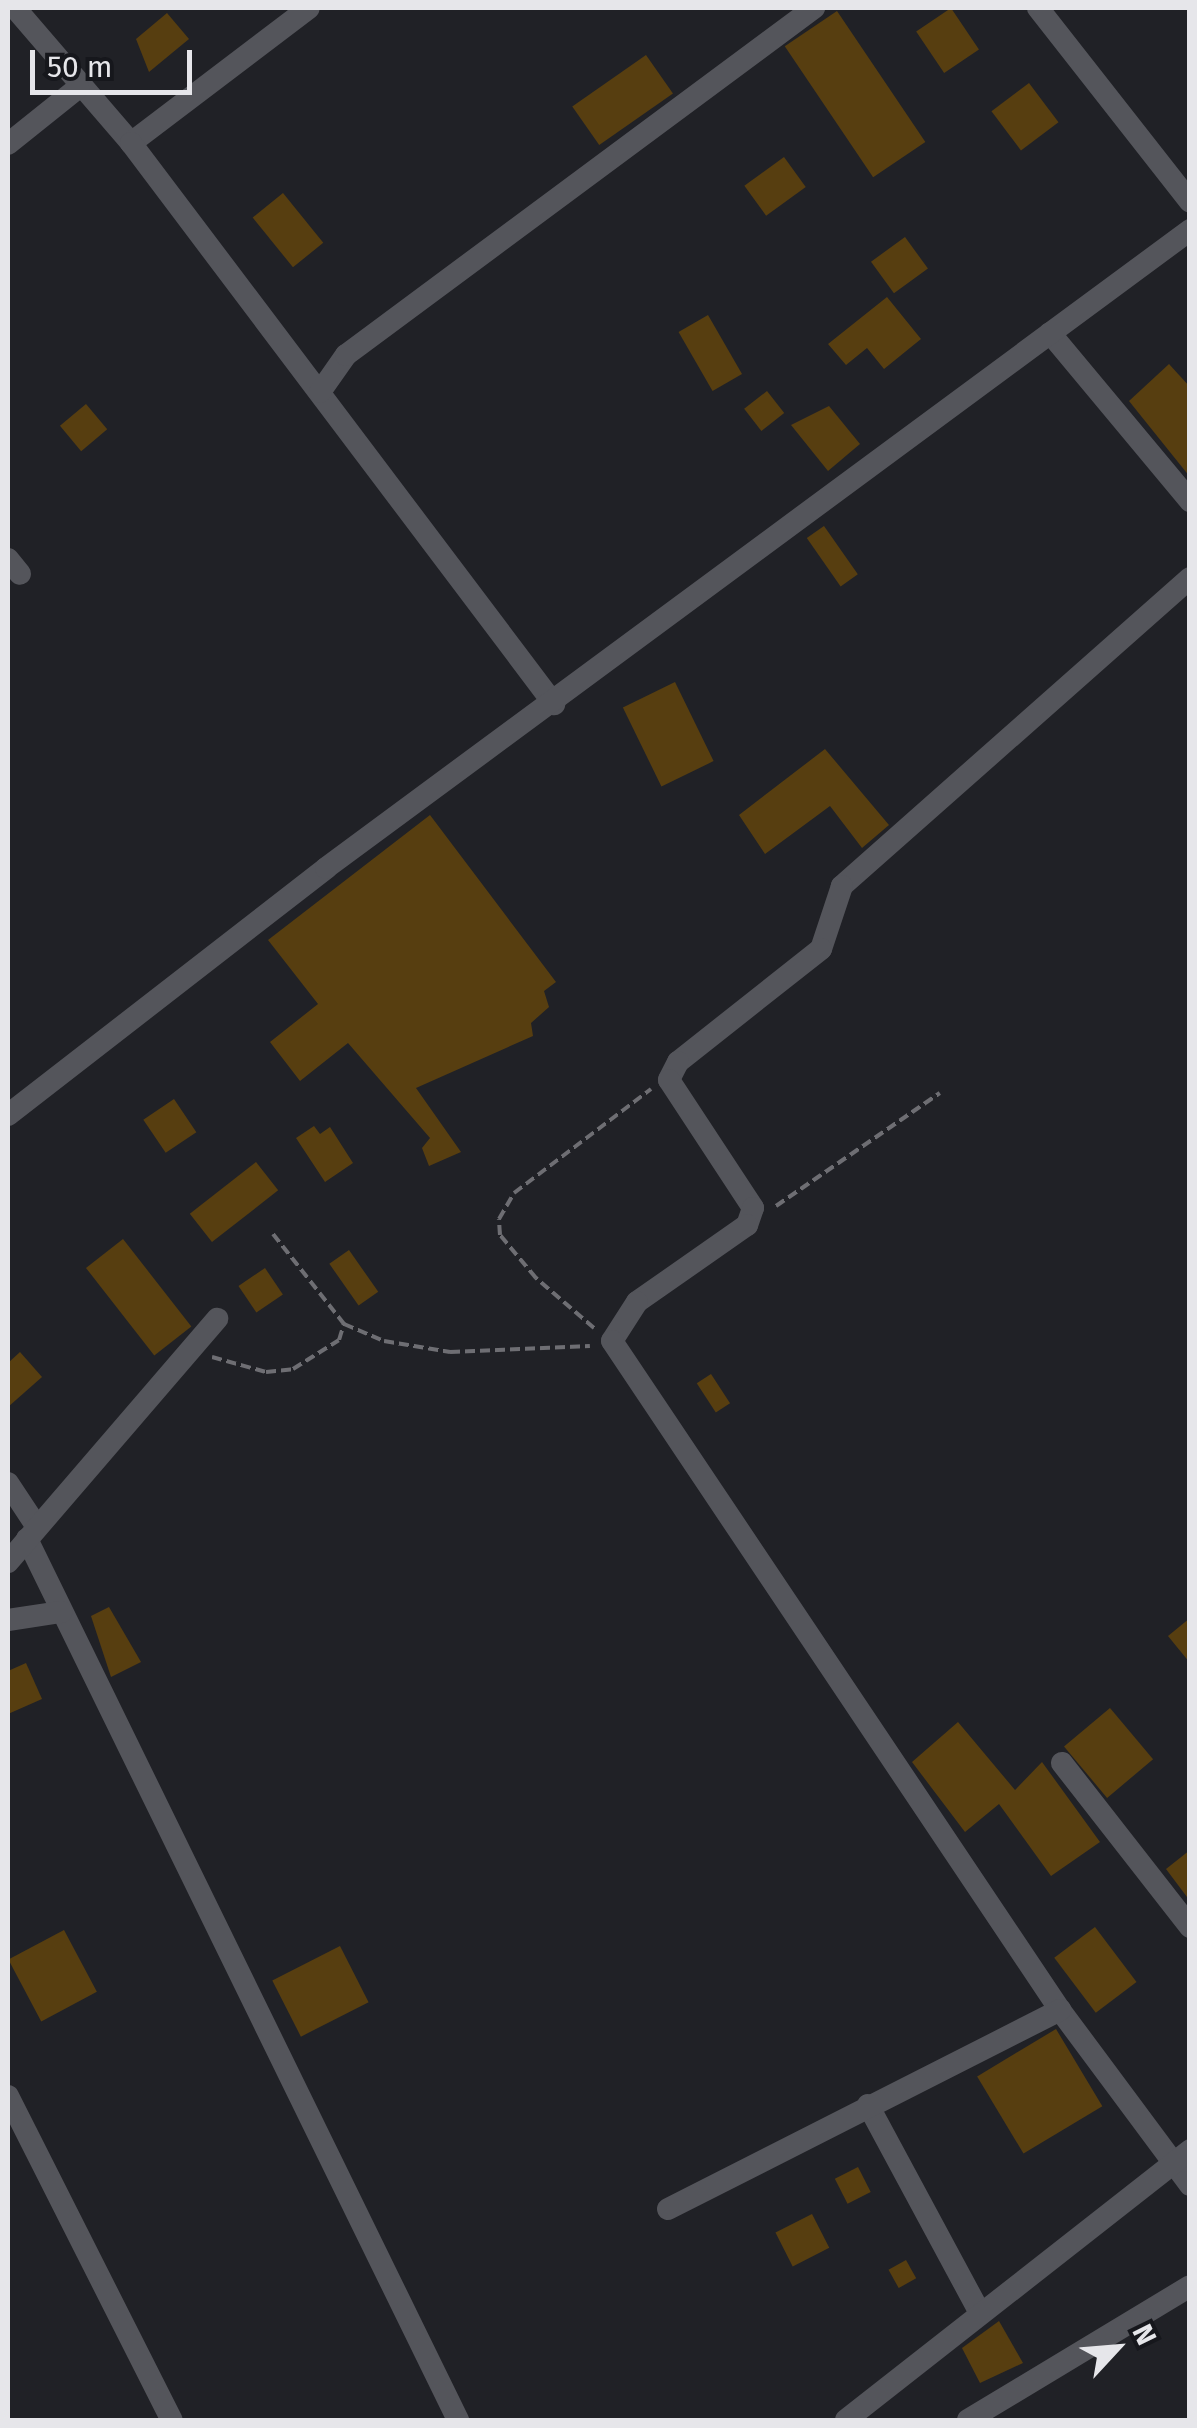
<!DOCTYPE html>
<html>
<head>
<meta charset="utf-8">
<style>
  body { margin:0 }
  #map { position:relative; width:1197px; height:2428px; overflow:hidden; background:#202126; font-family:"Fira Sans",sans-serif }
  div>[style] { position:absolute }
  .building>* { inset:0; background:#573e10; transform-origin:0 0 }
  .path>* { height:4px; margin-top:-2px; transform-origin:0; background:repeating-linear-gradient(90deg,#6e6e73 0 10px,transparent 0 15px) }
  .minor>* { height:22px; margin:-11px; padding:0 11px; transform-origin:11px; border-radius:11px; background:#54555b }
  span { translate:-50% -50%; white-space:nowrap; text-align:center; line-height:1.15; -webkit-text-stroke:9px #16171c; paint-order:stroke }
  .frame { position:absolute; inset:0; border:10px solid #e6e6ea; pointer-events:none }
  .north { position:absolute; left:1067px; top:2298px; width:100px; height:100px; -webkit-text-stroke:8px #16171c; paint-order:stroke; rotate:64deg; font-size:28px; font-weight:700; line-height:40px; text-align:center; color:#e6e6ea }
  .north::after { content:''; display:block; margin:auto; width:35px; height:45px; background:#e6e6ea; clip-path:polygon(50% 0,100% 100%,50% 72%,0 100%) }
  .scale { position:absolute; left:30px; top:50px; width:162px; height:45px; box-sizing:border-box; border:5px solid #e6e6ea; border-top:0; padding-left:12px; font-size:30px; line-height:35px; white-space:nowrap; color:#e6e6ea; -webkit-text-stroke:8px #16171c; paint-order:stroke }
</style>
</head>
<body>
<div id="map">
  <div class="building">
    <i style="left:951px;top:8px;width:50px;height:42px;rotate:56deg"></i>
    <i style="left:837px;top:11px;width:158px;height:63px;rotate:56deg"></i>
    <i style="clip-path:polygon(167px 13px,189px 39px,149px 72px,136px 39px)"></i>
    <i style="left:646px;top:55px;width:47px;height:90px;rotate:55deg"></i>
    <i style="left:1029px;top:83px;width:49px;height:47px;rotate:53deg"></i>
    <i style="left:784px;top:157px;width:37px;height:49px;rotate:54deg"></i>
    <i style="left:283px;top:193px;width:64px;height:39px;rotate:51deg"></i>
    <i style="left:905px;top:237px;width:39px;height:42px;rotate:54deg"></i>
    <i style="clip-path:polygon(887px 297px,921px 339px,884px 369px,867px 348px,846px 365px,828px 344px)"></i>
    <i style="left:708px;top:315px;width:68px;height:34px;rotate:60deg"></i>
    <i style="clip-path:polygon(1169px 364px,1190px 387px,1190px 477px,1129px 401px)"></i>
    <i style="left:767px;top:391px;width:28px;height:29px;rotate:52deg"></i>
    <i style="left:86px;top:404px;width:33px;height:34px;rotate:50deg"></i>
    <i style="clip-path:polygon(829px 406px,860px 444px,828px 471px,791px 425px)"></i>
    <i style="left:824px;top:526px;width:59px;height:21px;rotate:55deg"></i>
    <i style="left:675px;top:682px;width:88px;height:58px;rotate:64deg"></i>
    <i style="clip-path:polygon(825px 749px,889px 825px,862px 848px,830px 806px,765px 854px,739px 815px)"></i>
    <i style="clip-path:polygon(430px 815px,556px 982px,544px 991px,549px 1007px,531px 1023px,533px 1036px,416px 1088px,461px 1152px,429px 1166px,422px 1148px,430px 1138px,348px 1043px,300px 1081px,270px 1042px,318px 1004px,268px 940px)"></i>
    <i style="left:174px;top:1099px;width:40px;height:37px;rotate:56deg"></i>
    <i style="clip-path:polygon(314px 1126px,320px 1134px,330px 1127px,353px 1163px,325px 1182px,296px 1138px)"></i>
    <i style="left:256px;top:1162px;width:36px;height:84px;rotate:52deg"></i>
    <i style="left:123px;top:1239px;width:111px;height:47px;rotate:52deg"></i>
    <i style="left:349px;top:1250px;width:51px;height:24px;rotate:55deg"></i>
    <i style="left:265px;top:1268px;width:32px;height:32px;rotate:56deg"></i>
    <i style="clip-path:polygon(20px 1352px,42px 1377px,8px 1407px,8px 1363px)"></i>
    <i style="left:711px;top:1374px;width:35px;height:17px;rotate:57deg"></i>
    <i style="clip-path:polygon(109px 1607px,141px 1662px,111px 1677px,91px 1616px)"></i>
    <i style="clip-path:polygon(1190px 1618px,1190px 1663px,1168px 1636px)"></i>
    <i style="clip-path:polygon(26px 1663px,42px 1699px,8px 1714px,8px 1671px)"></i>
    <i style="left:1110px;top:1708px;width:67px;height:60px;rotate:50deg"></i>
    <i style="clip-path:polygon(958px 1722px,1015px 1790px,1042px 1762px,1100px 1842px,1051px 1876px,999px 1804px,965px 1832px,912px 1762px)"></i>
    <i style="clip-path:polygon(1190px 1850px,1190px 1901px,1166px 1869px)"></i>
    <i style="left:1095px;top:1927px;width:69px;height:51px;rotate:53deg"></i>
    <i style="left:64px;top:1930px;width:70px;height:63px;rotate:62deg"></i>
    <i style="left:340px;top:1946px;width:63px;height:76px;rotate:63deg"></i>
    <i style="left:1056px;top:2029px;width:90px;height:92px;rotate:59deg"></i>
    <i style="left:858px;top:2167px;width:28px;height:26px;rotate:63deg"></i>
    <i style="left:812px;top:2214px;width:38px;height:41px;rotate:63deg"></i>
    <i style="left:906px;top:2260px;width:21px;height:20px;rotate:61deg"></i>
    <i style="clip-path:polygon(999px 2321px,1023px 2363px,980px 2383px,962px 2348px)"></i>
  </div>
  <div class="path">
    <i style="left:776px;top:1206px;width:199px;rotate:-34.6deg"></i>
    <i style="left:273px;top:1234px;width:115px;rotate:51.7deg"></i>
    <i style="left:344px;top:1324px;width:43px;rotate:23deg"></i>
    <i style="left:384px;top:1341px;width:67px;rotate:9.5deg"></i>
    <i style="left:450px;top:1352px;width:140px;rotate:-2.5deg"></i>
    <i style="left:594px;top:1328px;width:77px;rotate:-139.2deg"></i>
    <i style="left:536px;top:1278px;width:56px;rotate:-129.9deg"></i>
    <i style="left:500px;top:1235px;width:16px;rotate:-94deg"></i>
    <i style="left:499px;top:1219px;width:30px;rotate:-60deg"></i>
    <i style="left:514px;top:1193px;width:172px;rotate:-37.2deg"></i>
    <i style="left:212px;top:1357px;width:56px;rotate:15.5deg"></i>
    <i style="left:266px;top:1372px;width:27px;rotate:-6deg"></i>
    <i style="left:293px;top:1369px;width:54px;rotate:-32.2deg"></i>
    <i style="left:339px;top:1340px;width:17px;rotate:-73deg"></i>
  </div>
  <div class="minor">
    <i style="left:15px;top:8px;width:178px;rotate:49.3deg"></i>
    <i style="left:131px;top:143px;width:223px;rotate:-37.2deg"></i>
    <i style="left:1038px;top:8px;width:246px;rotate:51.9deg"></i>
    <i style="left:131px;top:143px;width:703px;rotate:52.98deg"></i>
    <i style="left:8px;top:144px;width:90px;rotate:-38.7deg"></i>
    <i style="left:1050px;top:333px;width:219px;rotate:50.2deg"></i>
    <i style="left:320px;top:392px;width:45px;rotate:-54.9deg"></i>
    <i style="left:346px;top:355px;width:583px;rotate:-36.56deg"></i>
    <i style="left:8px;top:559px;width:19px;rotate:51deg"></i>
    <i style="left:1190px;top:578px;width:465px;rotate:138.5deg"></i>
    <i style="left:842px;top:886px;width:66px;rotate:108.4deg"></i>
    <i style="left:821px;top:949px;width:182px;rotate:141.7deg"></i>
    <i style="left:678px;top:1062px;width:20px;rotate:117deg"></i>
    <i style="left:669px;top:1080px;width:153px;rotate:56.7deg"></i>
    <i style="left:753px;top:1208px;width:18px;rotate:109deg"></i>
    <i style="left:747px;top:1225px;width:134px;rotate:145deg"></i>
    <i style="left:637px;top:1302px;width:46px;rotate:122.7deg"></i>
    <i style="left:612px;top:1341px;width:805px;rotate:56.19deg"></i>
    <i style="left:1060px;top:2010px;width:218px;rotate:53.4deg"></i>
    <i style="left:8px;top:1115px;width:403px;rotate:-37.8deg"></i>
    <i style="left:326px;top:868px;width:1074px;rotate:-36.44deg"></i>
    <i style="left:8px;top:1483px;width:49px;rotate:56.6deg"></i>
    <i style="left:27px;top:1539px;width:981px;rotate:63.93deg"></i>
    <i style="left:8px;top:1562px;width:321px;rotate:-49.3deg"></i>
    <i style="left:8px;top:1620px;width:54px;rotate:-8.6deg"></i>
    <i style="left:1062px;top:1763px;width:208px;rotate:52deg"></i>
    <i style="left:8px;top:2096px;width:363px;rotate:63.2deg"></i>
    <i style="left:868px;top:2105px;width:236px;rotate:61.7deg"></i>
    <i style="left:668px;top:2209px;width:440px;rotate:-26.9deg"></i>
    <i style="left:846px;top:2420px;width:437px;rotate:-38.1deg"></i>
    <i style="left:968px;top:2420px;width:259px;rotate:-31.1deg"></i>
  </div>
  <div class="frame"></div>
  <div class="north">N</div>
  <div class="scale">50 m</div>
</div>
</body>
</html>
